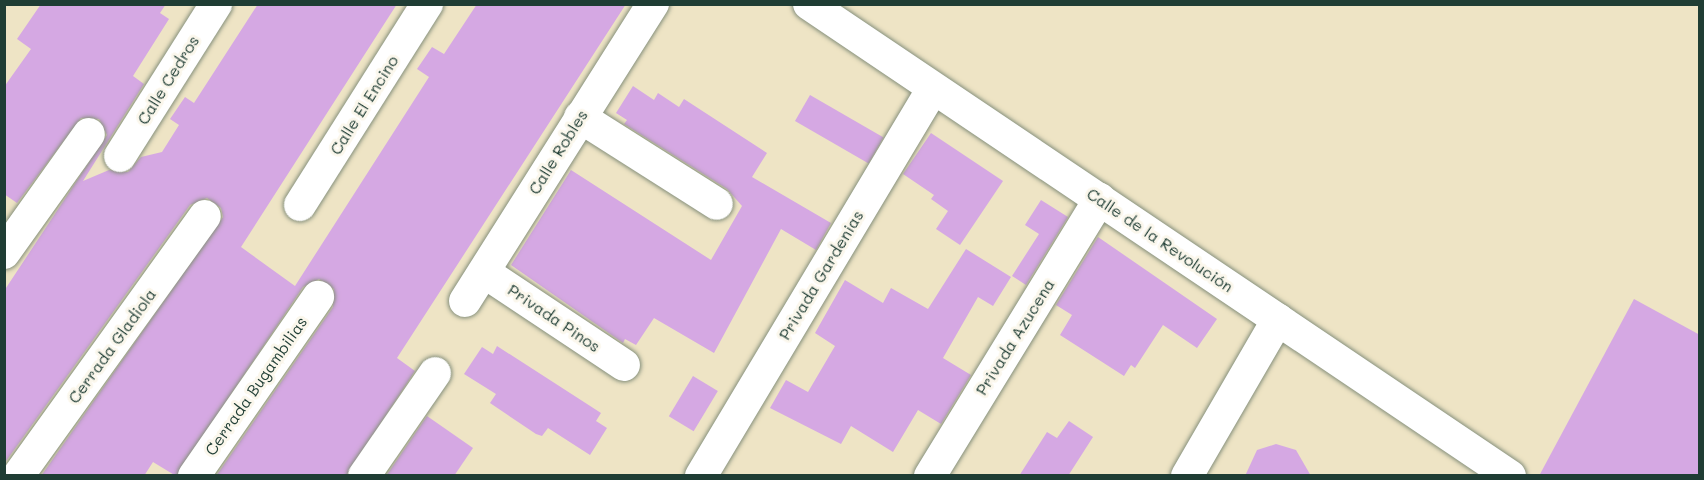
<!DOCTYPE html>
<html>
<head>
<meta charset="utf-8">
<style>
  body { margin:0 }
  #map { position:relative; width:1704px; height:480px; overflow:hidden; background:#eee4c5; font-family:Mali,sans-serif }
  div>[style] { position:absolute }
  .building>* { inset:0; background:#d5a8e3; transform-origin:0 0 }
  .roads { filter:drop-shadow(0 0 2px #86907c) drop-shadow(0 0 2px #86907c) }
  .minor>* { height:32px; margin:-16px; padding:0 16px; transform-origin:16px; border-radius:16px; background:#fff }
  span { translate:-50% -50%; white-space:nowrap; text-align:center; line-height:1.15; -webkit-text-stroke:6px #fbf7ec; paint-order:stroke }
  .street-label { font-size:16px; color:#1f3d34 }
  .frame { position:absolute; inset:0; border:6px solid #1f3d34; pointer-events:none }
</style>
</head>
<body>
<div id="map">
  <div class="building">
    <i style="clip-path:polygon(41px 4px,166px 4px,160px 13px,169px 19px,133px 76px,144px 84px,83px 181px,109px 170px,128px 172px,141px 157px,162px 152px,179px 125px,170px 119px,185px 97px,194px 103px,258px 4px,397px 4px,241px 247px,295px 286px,429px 77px,417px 69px,432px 47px,444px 54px,477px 4px,626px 4px,397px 358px,415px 371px,346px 476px,216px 476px,333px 307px,334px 289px,319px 279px,303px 287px,176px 476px,153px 462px,144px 476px,41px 476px,223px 217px,221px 208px,207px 198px,190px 205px,4px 464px,4px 291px,107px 135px,99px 119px,81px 118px,17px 203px,4px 194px,4px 87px,31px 49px,17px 39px)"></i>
    <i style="clip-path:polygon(633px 86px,654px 100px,658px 93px,679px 107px,684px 99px,767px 153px,752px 177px,831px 223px,816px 250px,781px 229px,714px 353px,654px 318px,636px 345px,625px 339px,623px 343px,511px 265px,571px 170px,711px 260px,742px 206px,727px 189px,624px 124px,627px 120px,616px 113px)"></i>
    <i style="left:810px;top:95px;width:85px;height:30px;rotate:30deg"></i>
    <i style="clip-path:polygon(931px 133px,1003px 181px,960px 245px,936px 229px,948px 211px,931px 199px,934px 195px,903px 174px)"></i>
    <i style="clip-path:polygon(1041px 200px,1068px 217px,1026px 285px,1012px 276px,1039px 234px,1025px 225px)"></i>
    <i style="clip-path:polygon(1098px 237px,1217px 319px,1197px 348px,1163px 325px,1135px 368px,1131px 365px,1124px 376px,1060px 335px,1072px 315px,1056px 305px)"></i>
    <i style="clip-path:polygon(966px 249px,1011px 277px,993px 306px,978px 297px,943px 358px,971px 375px,941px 424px,918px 410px,893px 452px,851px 426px,841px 444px,770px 408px,786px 380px,808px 392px,835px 346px,815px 333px,845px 280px,883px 303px,891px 288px,928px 309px)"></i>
    <i style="clip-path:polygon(1634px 299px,1700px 335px,1700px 476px,1539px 476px)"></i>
    <i style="clip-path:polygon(497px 346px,601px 413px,596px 421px,607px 428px,590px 455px,548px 428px,542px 436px,536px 434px,490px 403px,496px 394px,464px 374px,482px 347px,493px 354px)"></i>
    <i style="left:693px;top:376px;width:29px;height:47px;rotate:31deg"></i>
    <i style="clip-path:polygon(427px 416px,473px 448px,454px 476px,386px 476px)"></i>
    <i style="clip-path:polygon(1069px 421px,1093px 437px,1068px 476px,1019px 476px,1047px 432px,1057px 438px)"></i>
    <i style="clip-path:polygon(1276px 444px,1296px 450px,1311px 476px,1245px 476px,1257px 450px)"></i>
  </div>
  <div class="roads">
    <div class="minor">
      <i style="left:809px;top:4px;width:845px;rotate:33.95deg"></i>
      <i style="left:580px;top:117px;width:162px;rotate:32.4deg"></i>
      <i style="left:120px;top:156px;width:180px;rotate:-57.7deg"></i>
      <i style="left:300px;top:205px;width:238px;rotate:-57.7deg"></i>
      <i style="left:4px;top:253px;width:146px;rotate:-54.5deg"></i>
      <i style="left:484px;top:272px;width:168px;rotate:33.6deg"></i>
      <i style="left:465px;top:301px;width:352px;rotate:-57.7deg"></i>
      <i style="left:18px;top:476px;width:320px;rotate:-54.3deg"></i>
      <i style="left:194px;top:476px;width:218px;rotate:-55.3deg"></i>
      <i style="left:364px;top:476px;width:125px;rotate:-55.4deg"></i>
      <i style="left:701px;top:476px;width:451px;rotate:-59.1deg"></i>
      <i style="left:930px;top:476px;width:325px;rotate:-58.5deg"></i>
      <i style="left:1187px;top:476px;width:181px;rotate:-59.9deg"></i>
    </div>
  </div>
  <div class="street-label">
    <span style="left:168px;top:80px;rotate:-58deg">Calle Cedros</span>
    <span style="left:364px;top:105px;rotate:-58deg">Calle El Encino</span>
    <span style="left:558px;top:152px;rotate:-58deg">Calle Robles</span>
    <span style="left:1160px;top:240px;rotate:34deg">Calle de la Revolución</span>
    <span style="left:821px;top:275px;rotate:-59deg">Privada Gardenias</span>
    <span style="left:554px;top:318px;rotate:34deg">Privada Pinos</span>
    <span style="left:1015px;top:337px;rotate:-58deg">Privada Azucena</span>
    <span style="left:112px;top:346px;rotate:-54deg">Cerrada Gladiola</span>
    <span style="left:256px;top:386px;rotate:-55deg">Cerrada Bugambilias</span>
  </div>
  <div class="frame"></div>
</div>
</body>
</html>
